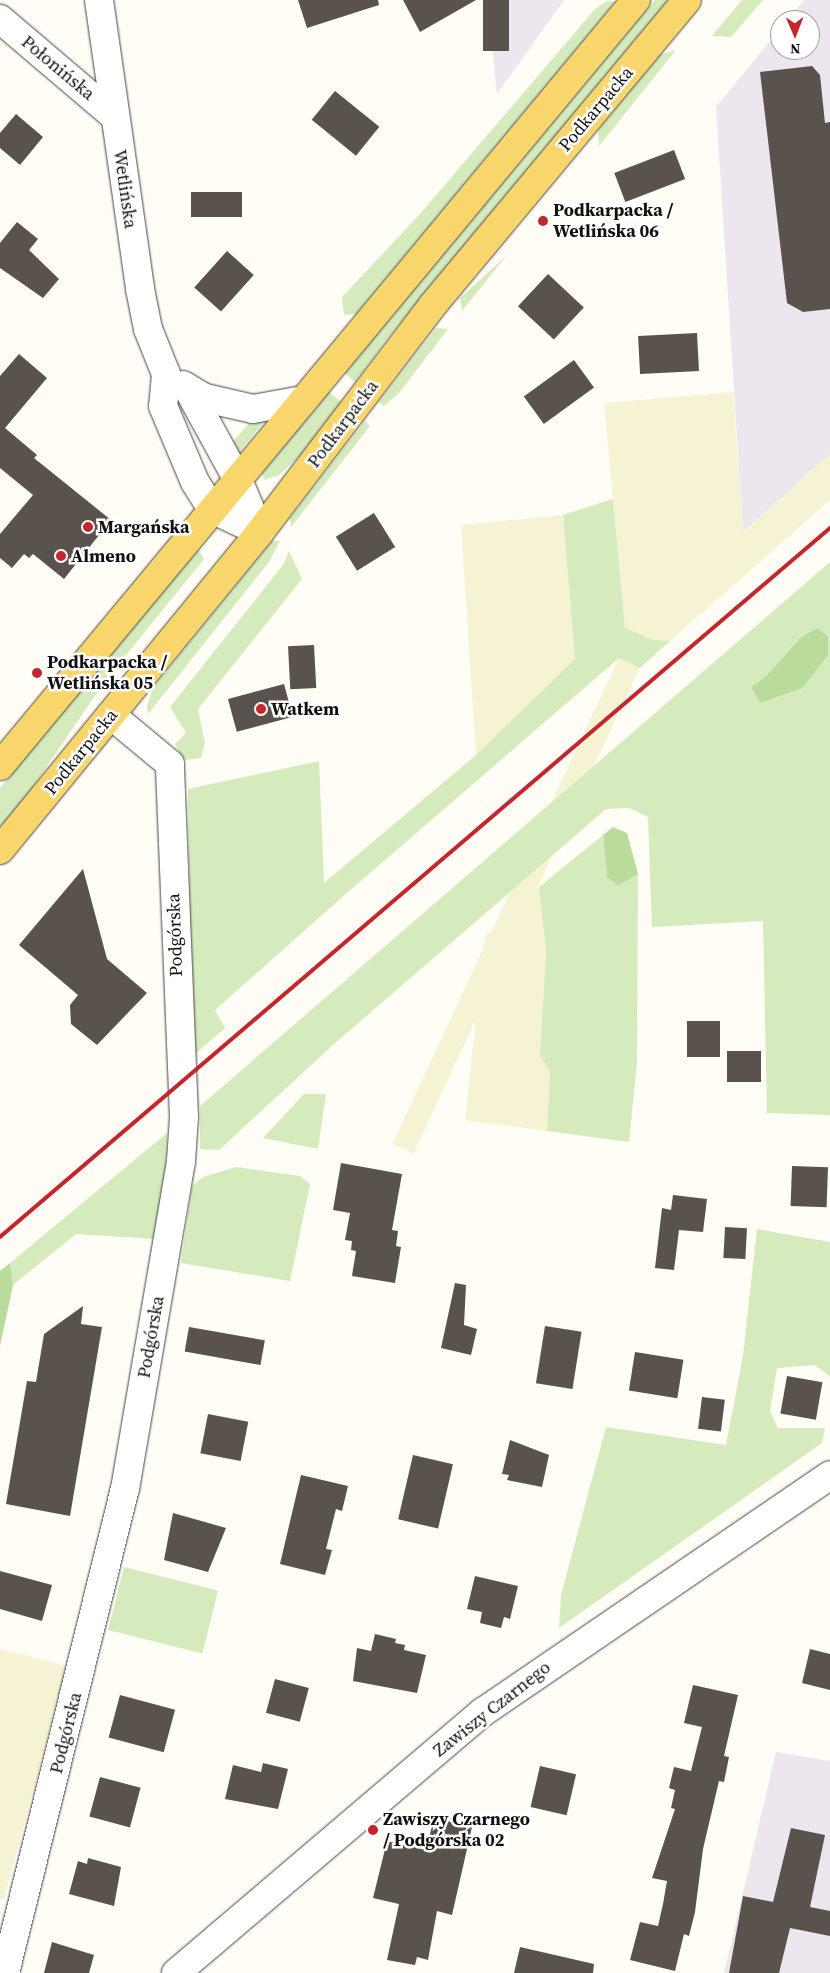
<!DOCTYPE html>
<html>
<head>
<meta charset="utf-8">
<style>
  body { margin:0 }
  #map { position:relative; width:830px; height:1973px; overflow:hidden; background:#fffdf5; font-family:"Source Serif 4",serif }
  div>[style] { position:absolute }
  .industrial>* { inset:0; background:#eee6ef }
  .farmland>* { inset:0; background:#f6f3d4; transform-origin:0 0 }
  .green>* { inset:0; background:#d5ebbd; transform-origin:0 0 }
  .forest>* { inset:0; background:#b9dc9c }
  .building>* { inset:0; background:#5a524d; transform-origin:0 0 }
  .roads { filter:drop-shadow(0 0 1px #444) drop-shadow(0 0 1px #444) }
  .minor>* { height:28px; margin:-14px; padding:0 14px; transform-origin:14px; border-radius:14px; background:#fff }
  .major>* { height:28px; margin:-14px; padding:0 14px; transform-origin:14px; border-radius:14px; background:#f9d66b }
  .rail>* { height:4px; margin:-2px; padding:0 2px; transform-origin:2px; border-radius:2px; background:#c4262e }
  .dots>* { width:14px; height:14px; translate:-50% -50%; box-sizing:border-box; border:2px solid #fff; border-radius:50% }
  span { translate:-50% -50%; white-space:nowrap; text-align:center; line-height:1.15; -webkit-text-stroke:5px #fff; paint-order:stroke }
  .street-label { font-size:18px; color:#111 }
  .poi-label { font-size:18px; color:#111; font-weight:700 }
  .left { translate:0 -50%; text-align:left }
  .north { position:absolute; left:770px; top:10px; width:50px; height:50px; box-sizing:border-box; background:#fff; border:1px solid #a0a0a0; border-radius:50%; rotate:179deg; font-size:14px; font-weight:700; line-height:20px; text-align:center; color:#111 }
  .north::after { content:''; display:block; margin:auto; width:18px; height:22px; background:#c4262e; clip-path:polygon(50% 0,100% 100%,50% 72%,0 100%) }
</style>
</head>
<body>
<div id="map">
  <div class="industrial">
    <i style="clip-path:polygon(487px 0,564px 0,497px 94px)"></i>
    <i style="clip-path:polygon(804px 0,830px 0,830px 454px,743px 532px,716px 107px,780px 29px,780px 50px,810px 50px,810px 20px,787px 20px)"></i>
    <i style="clip-path:polygon(776px 1752px,830px 1761px,830px 1973px,724px 1973px)"></i>
  </div>
  <div class="farmland">
    <i style="clip-path:polygon(733px 392px,743px 532px,830px 454px,830px 500px,670px 641px,653px 640px,625px 628px,604px 403px)"></i>
    <i style="clip-path:polygon(563px 515px,575px 659px,476px 755px,461px 525px)"></i>
    <i style="left:619px;top:658px;width:23px;height:536px;rotate:25deg"></i>
    <i style="clip-path:polygon(539px 887px,546px 952px,540px 1055px,550px 1072px,547px 1131px,465px 1120px,485px 937px)"></i>
    <i style="clip-path:polygon(0 1649px,67px 1666px,4px 1899px,0 1899px)"></i>
  </div>
  <div class="green">
    <i style="clip-path:polygon(655px 0,668px 0,386px 340px,355px 382px,345px 373px)"></i>
    <i style="clip-path:polygon(742px 0,763px 0,731px 37px,712px 36px)"></i>
    <i style="clip-path:polygon(607px 1px,615px 2px,356px 314px,344px 315px,342px 297px,420px 214px,595px 9px)"></i>
    <i style="clip-path:polygon(676px 50px,599px 146px,598px 130px,660px 55px)"></i>
    <i style="clip-path:polygon(507px 255px,462px 311px,460px 298px)"></i>
    <i style="clip-path:polygon(436px 328px,448px 329px,399px 393px,384px 406px,379px 402px)"></i>
    <i style="clip-path:polygon(329px 392px,341px 402px,302px 454px,278px 476px,264px 480px,262px 473px)"></i>
    <i style="clip-path:polygon(270px 414px,236px 456px,229px 446px,256px 415px)"></i>
    <i style="clip-path:polygon(365px 421px,370px 426px,291px 527px,290px 518px)"></i>
    <i style="clip-path:polygon(613px 499px,625px 628px,653px 640px,670px 641px,640px 668px,619px 658px,348px 892px,215px 1010px,225px 1028px,195px 1054px,191px 1027px,188px 789px,319px 761px,324px 883px,476px 755px,575px 659px,563px 515px)"></i>
    <i style="clip-path:polygon(272px 541px,280px 541px,269px 562px,148px 714px,147px 706px,153px 688px)"></i>
    <i style="clip-path:polygon(198px 549px,204px 559px,105px 681px,19px 807px,0 826px,0 788px)"></i>
    <i style="clip-path:polygon(289px 551px,302px 579px,198px 709px,205px 743px,201px 758px,183px 760px,175px 744px,186px 733px,170px 707px,283px 565px)"></i>
    <i style="clip-path:polygon(evenodd,830px 562px,830px 1115px,767px 1113px,763px 921px,652px 927px,648px 817px,629px 808px,606px 809px,334px 1044px,219px 1150px,200px 1149px,200px 1106px,830px 562px,799px 638px,760px 703px,751px 687px,766px 676px,799px 638px)"></i>
    <i style="clip-path:polygon(603px 835px,607px 877px,618px 886px,638px 874px,637px 1062px,629px 1142px,547px 1131px,550px 1072px,540px 1055px,546px 952px,539px 887px)"></i>
    <i style="clip-path:polygon(304px 1094px,326px 1094px,318px 1149px,263px 1138px)"></i>
    <i style="clip-path:polygon(167px 1133px,165px 1199px,154px 1239px,76px 1234px,13px 1285px,10px 1263px)"></i>
    <i style="clip-path:polygon(236px 1167px,300px 1176px,310px 1184px,290px 1281px,181px 1263px,192px 1186px,203px 1177px)"></i>
    <i style="clip-path:polygon(757px 1229px,830px 1242px,830px 1377px,815px 1365px,777px 1368px,770px 1411px,778px 1428px,825px 1428px,822px 1443px,559px 1628px,561px 1595px,606px 1427px,726px 1445px,743px 1356px)"></i>
    <i style="left:124px;top:1567px;width:97px;height:65px;rotate:14deg"></i>
  </div>
  <div class="forest">
    <i style="clip-path:polygon(818px 628px,828px 637px,828px 655px,802px 688px,760px 703px,751px 687px,766px 676px,800px 638px)"></i>
    <i style="clip-path:polygon(613px 827px,627px 833px,638px 874px,618px 886px,607px 877px,603px 835px)"></i>
    <i style="clip-path:polygon(10px 1263px,13px 1285px,0 1346px,0 1271px)"></i>
  </div>
  <div class="building">
    <i style="clip-path:polygon(298px 0,378px 0,379px 5px,307px 28px)"></i>
    <i style="clip-path:polygon(403px 0,476px 0,420px 32px)"></i>
    <i style="left:483px;top:0;width:26px;height:51px"></i>
    <i style="clip-path:polygon(812px 66px,820px 75px,825px 123px,830px 122px,830px 309px,803px 312px,787px 303px,760px 72px)"></i>
    <i style="left:335px;top:91px;width:57px;height:37px;rotate:39deg"></i>
    <i style="clip-path:polygon(16px 114px,43px 137px,20px 165px,0 148px,0 133px)"></i>
    <i style="left:674px;top:150px;width:31px;height:64px;rotate:69deg"></i>
    <i style="left:191px;top:192px;width:51px;height:25px"></i>
    <i style="clip-path:polygon(17px 222px,38px 239px,29px 250px,59px 279px,43px 298px,0 268px,0 243px)"></i>
    <i style="left:227px;top:251px;width:36px;height:49px;rotate:42deg"></i>
    <i style="left:548px;top:274px;width:49px;height:44px;rotate:43deg"></i>
    <i style="left:697px;top:333px;width:38px;height:59px;rotate:87deg"></i>
    <i style="clip-path:polygon(19px 354px,47px 378px,5px 428px,37px 455px,34px 458px,111px 520px,64px 579px,33px 554px,29px 558px,24px 554px,12px 568px,0 558px,0 534px,33px 495px,0 468px,0 376px)"></i>
    <i style="left:574px;top:360px;width:34px;height:62px;rotate:54deg"></i>
    <i style="left:374px;top:513px;width:40px;height:45px;rotate:58deg"></i>
    <i style="left:314px;top:645px;width:43px;height:26px;rotate:87deg"></i>
    <i style="left:284px;top:684px;width:34px;height:58px;rotate:75deg"></i>
    <i style="clip-path:polygon(83px 869px,107px 959px,147px 993px,97px 1045px,71px 1024px,70px 1005px,78px 995px,19px 945px)"></i>
    <i style="left:687px;top:1021px;width:33px;height:36px"></i>
    <i style="left:727px;top:1051px;width:34px;height:31px"></i>
    <i style="clip-path:polygon(341px 1163px,402px 1174px,392px 1230px,398px 1231px,396px 1246px,401px 1247px,395px 1283px,352px 1276px,356px 1251px,351px 1250px,352px 1241px,345px 1240px,350px 1213px,333px 1210px)"></i>
    <i style="left:792px;top:1166px;width:36px;height:40px;rotate:2deg"></i>
    <i style="clip-path:polygon(673px 1195px,707px 1199px,703px 1232px,679px 1230px,674px 1270px,655px 1268px,662px 1208px,671px 1210px)"></i>
    <i style="left:725px;top:1227px;width:22px;height:31px;rotate:3deg"></i>
    <i style="clip-path:polygon(455px 1283px,466px 1285px,464px 1325px,477px 1329px,471px 1355px,441px 1348px)"></i>
    <i style="clip-path:polygon(83px 1306px,81px 1324px,102px 1327px,70px 1516px,6px 1504px,27px 1381px,36px 1382px,44px 1334px)"></i>
    <i style="left:545px;top:1326px;width:37px;height:58px;rotate:9deg"></i>
    <i style="left:189px;top:1327px;width:77px;height:25px;rotate:10deg"></i>
    <i style="left:635px;top:1352px;width:49px;height:39px;rotate:9deg"></i>
    <i style="left:787px;top:1376px;width:36px;height:38px;rotate:10deg"></i>
    <i style="left:702px;top:1397px;width:23px;height:32px;rotate:7deg"></i>
    <i style="left:208px;top:1414px;width:41px;height:40px;rotate:11deg"></i>
    <i style="clip-path:polygon(510px 1440px,549px 1455px,542px 1487px,507px 1480px,509px 1475px,502px 1474px)"></i>
    <i style="left:413px;top:1455px;width:41px;height:66px;rotate:13deg"></i>
    <i style="clip-path:polygon(301px 1475px,348px 1486px,342px 1511px,336px 1509px,326px 1549px,332px 1550px,325px 1575px,280px 1564px)"></i>
    <i style="clip-path:polygon(173px 1513px,226px 1528px,208px 1572px,164px 1560px)"></i>
    <i style="clip-path:polygon(0 1571px,52px 1585px,42px 1621px,0 1609px)"></i>
    <i style="clip-path:polygon(475px 1576px,518px 1586px,510px 1619px,504px 1617px,501px 1628px,480px 1623px,482px 1612px,467px 1609px)"></i>
    <i style="clip-path:polygon(375px 1634px,396px 1639px,395px 1643px,405px 1645px,404px 1650px,426px 1655px,417px 1693px,353px 1681px,357px 1648px,371px 1651px)"></i>
    <i style="clip-path:polygon(810px 1649px,830px 1654px,830px 1690px,802px 1683px)"></i>
    <i style="left:275px;top:1679px;width:35px;height:35px;rotate:15deg"></i>
    <i style="clip-path:polygon(693px 1685px,738px 1695px,724px 1756px,729px 1757px,724px 1782px,719px 1781px,703px 1849px,695px 1912px,689px 1936px,684px 1934px,675px 1971px,630px 1960px,640px 1922px,658px 1926px,663px 1904px,667px 1881px,652px 1878px,675px 1809px,671px 1808px,675px 1790px,669px 1788px,674px 1767px,691px 1771px,702px 1727px,684px 1723px)"></i>
    <i style="left:120px;top:1695px;width:57px;height:44px;rotate:15deg"></i>
    <i style="clip-path:polygon(263px 1763px,288px 1769px,278px 1809px,225px 1799px,233px 1765px,261px 1772px)"></i>
    <i style="left:540px;top:1766px;width:37px;height:42px;rotate:13deg"></i>
    <i style="left:100px;top:1777px;width:42px;height:41px;rotate:15deg"></i>
    <i style="clip-path:polygon(434px 1818px,472px 1827px,452px 1915px,437px 1911px,428px 1960px,417px 1957px,415px 1965px,387px 1960px,399px 1904px,373px 1898px,387px 1841px,426px 1850px)"></i>
    <i style="clip-path:polygon(791px 1828px,825px 1835px,810px 1907px,830px 1911px,830px 1936px,790px 1928px,779px 1973px,729px 1973px,743px 1896px,773px 1902px)"></i>
    <i style="clip-path:polygon(88px 1858px,121px 1867px,114px 1906px,69px 1894px,78px 1861px,87px 1864px)"></i>
    <i style="clip-path:polygon(52px 1942px,94px 1955px,89px 1973px,44px 1973px)"></i>
    <i style="clip-path:polygon(520px 1947px,594px 1964px,593px 1973px,514px 1973px)"></i>
  </div>
  <div class="roads">
    <div class="minor">
      <i style="left:99px;top:0;width:292px;rotate:81.9deg"></i>
      <i style="left:140px;top:289px;width:41px;rotate:78.7deg"></i>
      <i style="left:148px;top:329px;width:48px;rotate:68.2deg"></i>
      <i style="left:166px;top:374px;width:32px;rotate:95deg"></i>
      <i style="left:163px;top:406px;width:82px;rotate:67.2deg"></i>
      <i style="left:195px;top:482px;width:32px;rotate:58deg"></i>
      <i style="left:212px;top:509px;width:53px;rotate:25.6deg"></i>
      <i style="left:0;top:19px;width:151px;rotate:40.4deg"></i>
      <i style="left:183px;top:385px;width:26px;rotate:31deg"></i>
      <i style="left:205px;top:398px;width:49px;rotate:12.9deg"></i>
      <i style="left:253px;top:409px;width:51px;rotate:-10.2deg"></i>
      <i style="left:188px;top:389px;width:104px;rotate:61.2deg"></i>
      <i style="left:238px;top:480px;width:56px;rotate:67.1deg"></i>
      <i style="left:5px;top:1973px;width:499px;rotate:-76.1deg"></i>
      <i style="left:125px;top:1489px;width:333px;rotate:-80.3deg"></i>
      <i style="left:181px;top:1161px;width:44px;rotate:-86.1deg"></i>
      <i style="left:184px;top:1117px;width:353px;rotate:-92.3deg"></i>
      <i style="left:170px;top:764px;width:77px;rotate:-140.3deg"></i>
      <i style="left:176px;top:1973px;width:403px;rotate:-40.4deg"></i>
      <i style="left:483px;top:1712px;width:420px;rotate:-34.3deg"></i>
    </div>
    <div class="major">
      <i style="left:0;top:766px;width:996px;rotate:-50.3deg"></i>
      <i style="left:0;top:850px;width:411px;rotate:-50.7deg"></i>
      <i style="left:260px;top:532px;width:284px;rotate:-52.7deg"></i>
      <i style="left:432px;top:306px;width:398px;rotate:-50.2deg"></i>
    </div>
  </div>
  <div class="rail">
    <i style="left:0;top:1237px;width:1092px;rotate:-40.5deg"></i>
  </div>
  <div class="dots">
    <i style="left:543px;top:221px;background:#c4262e"></i>
    <i style="left:88px;top:527px;background:#c4262e"></i>
    <i style="left:61px;top:556px;background:#c4262e"></i>
    <i style="left:37px;top:673px;background:#c4262e"></i>
    <i style="left:261px;top:709px;background:#c4262e"></i>
    <i style="left:373px;top:1830px;background:#c4262e"></i>
  </div>
  <div class="street-label">
    <span style="left:58px;top:68px;rotate:40deg">Połonińska</span>
    <span style="left:596px;top:109px;rotate:-50deg">Podkarpacka</span>
    <span style="left:125px;top:189px;rotate:82deg">Wetlińska</span>
    <span style="left:343px;top:424px;rotate:-53deg">Podkarpacka</span>
    <span style="left:81px;top:752px;rotate:-51deg">Podkarpacka</span>
    <span style="left:175px;top:935px;rotate:-92deg">Podgórska</span>
    <span style="left:151px;top:1337px;rotate:-80deg">Podgórska</span>
    <span style="left:492px;top:1709px;rotate:-38deg">Zawiszy Czarnego</span>
    <span style="left:66px;top:1733px;rotate:-76deg">Podgórska</span>
  </div>
  <div class="poi-label">
    <span class="left" style="left:553px;top:221px">Podkarpacka /<br>Wetlińska 06</span>
    <span class="left" style="left:98px;top:527px">Margańska</span>
    <span class="left" style="left:71px;top:556px">Almeno</span>
    <span class="left" style="left:47px;top:673px">Podkarpacka /<br>Wetlińska 05</span>
    <span class="left" style="left:271px;top:709px">Watkem</span>
    <span class="left" style="left:383px;top:1830px">Zawiszy Czarnego<br>/ Podgórska 02</span>
  </div>
  <div class="north">N</div>
</div>
</body>
</html>
